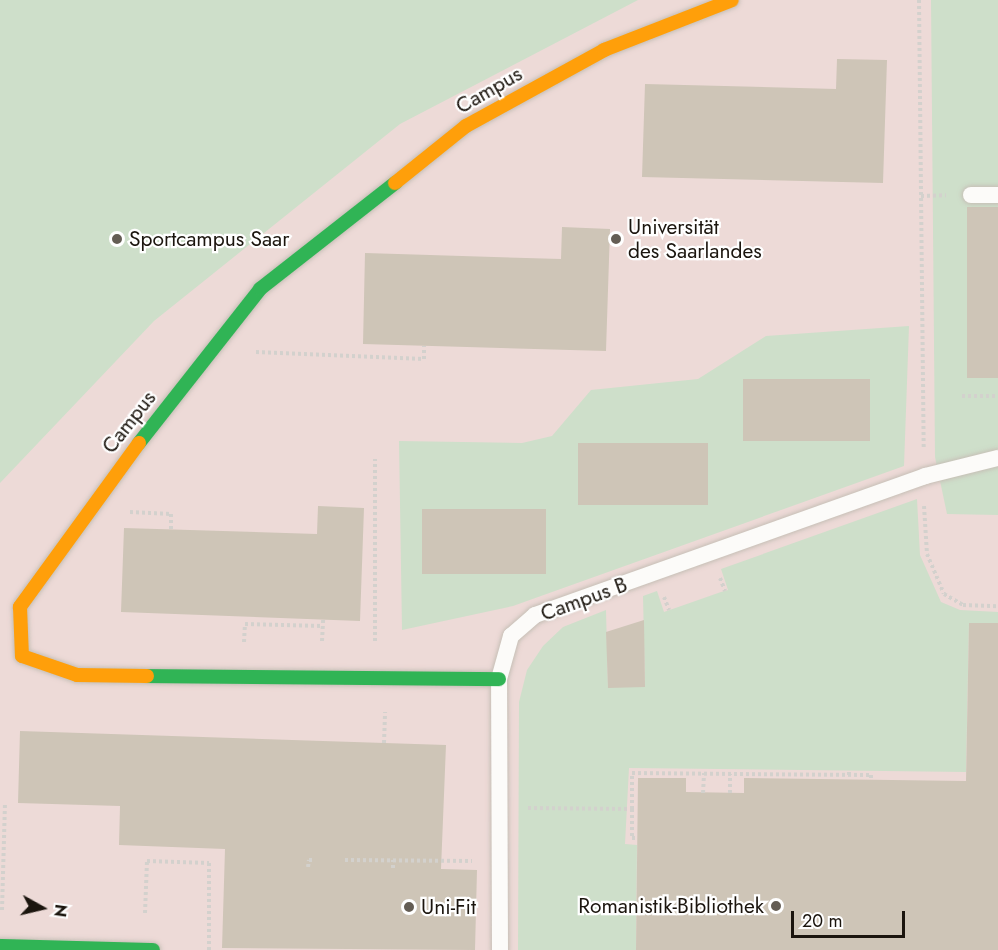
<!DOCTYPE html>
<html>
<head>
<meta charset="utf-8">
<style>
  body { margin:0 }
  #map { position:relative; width:998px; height:950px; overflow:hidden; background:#ebe2d5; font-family:Jost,sans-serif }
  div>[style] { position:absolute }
  .education>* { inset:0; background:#eddad7 }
  .green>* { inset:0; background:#cedfca }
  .building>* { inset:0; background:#cec5b7; transform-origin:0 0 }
  .path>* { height:4px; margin-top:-2px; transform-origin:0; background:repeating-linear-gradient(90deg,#d3d1cd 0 3px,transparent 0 6px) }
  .roads { filter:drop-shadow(0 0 2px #c6bfb6) drop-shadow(0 0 2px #c6bfb6) }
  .lane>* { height:16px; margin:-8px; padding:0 8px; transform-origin:8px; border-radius:8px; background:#fcfbf9 }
  .fast>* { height:14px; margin:-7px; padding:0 7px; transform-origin:7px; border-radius:7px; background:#30b455 }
  .slow>* { height:14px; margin:-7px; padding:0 7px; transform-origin:7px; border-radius:7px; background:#ff9f0a }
  .dots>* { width:16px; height:16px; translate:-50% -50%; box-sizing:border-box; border:3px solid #fff; border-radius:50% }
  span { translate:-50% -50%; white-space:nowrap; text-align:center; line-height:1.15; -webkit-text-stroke:4.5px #fff; paint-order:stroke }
  .street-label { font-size:21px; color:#1b150e }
  .poi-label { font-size:21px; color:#1b150e }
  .left { translate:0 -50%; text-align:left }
  .right { translate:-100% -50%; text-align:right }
  .north { position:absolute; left:12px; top:878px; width:60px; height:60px; -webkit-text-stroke:4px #fff; paint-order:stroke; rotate:98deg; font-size:16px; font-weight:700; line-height:24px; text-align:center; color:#1b150e }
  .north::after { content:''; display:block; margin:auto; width:21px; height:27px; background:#1b150e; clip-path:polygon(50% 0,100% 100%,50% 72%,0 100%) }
  .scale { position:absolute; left:791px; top:911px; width:114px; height:27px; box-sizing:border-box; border:3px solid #1b150e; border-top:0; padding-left:8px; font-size:18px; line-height:21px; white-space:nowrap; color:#1b150e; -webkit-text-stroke:4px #fff; paint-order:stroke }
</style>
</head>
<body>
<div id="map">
  <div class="education">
    <i style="clip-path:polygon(469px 0,998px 0,998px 950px,0 950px,0 478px)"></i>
  </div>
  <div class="green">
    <i style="clip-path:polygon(0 0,638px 0,400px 124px,154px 321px,0 483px)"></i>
    <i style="clip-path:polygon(931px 0,998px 0,998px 515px,947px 514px,935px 457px)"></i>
    <i style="clip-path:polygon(909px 326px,904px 466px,513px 606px,402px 630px,399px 441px,522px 443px,552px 436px,591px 390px,698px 379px,766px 336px)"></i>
    <i style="clip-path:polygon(917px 499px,920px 555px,941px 602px,960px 610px,998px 612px,998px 623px,969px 623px,966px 772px,629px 768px,625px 844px,637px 845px,636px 950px,518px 950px,519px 702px,527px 670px,543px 646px,563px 627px,606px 610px,608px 687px,645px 687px,643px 596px,657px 591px,664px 612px,721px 592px,728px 590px,721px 569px)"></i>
  </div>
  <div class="building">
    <i style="clip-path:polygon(837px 59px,887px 60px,883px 183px,642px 177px,645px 84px,836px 89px)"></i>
    <i style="left:967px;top:207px;width:31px;height:171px"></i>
    <i style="clip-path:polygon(562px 227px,610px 229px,606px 351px,363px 344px,365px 253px,561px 259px)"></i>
    <i style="left:743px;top:379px;width:127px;height:62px"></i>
    <i style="left:578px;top:443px;width:130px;height:62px"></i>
    <i style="clip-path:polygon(318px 506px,364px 508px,360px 621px,121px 612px,124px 528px,317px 534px)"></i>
    <i style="left:422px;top:509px;width:124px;height:65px"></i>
    <i style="clip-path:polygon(644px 620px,645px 687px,608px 688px,606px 632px)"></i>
    <i style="clip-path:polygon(969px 623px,998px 623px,998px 950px,636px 950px,638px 778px,686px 778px,686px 792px,744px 793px,744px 778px,966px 781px)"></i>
    <i style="clip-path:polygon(20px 731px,446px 745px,441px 869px,477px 870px,475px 950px,222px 948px,225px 849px,119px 845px,120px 806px,18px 803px)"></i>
  </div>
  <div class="path">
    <i style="left:919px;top:0;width:447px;rotate:89.4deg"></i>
    <i style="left:921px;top:196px;width:25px;rotate:-2deg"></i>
    <i style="left:256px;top:352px;width:168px;rotate:2.4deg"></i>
    <i style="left:424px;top:359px;width:13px;rotate:-90deg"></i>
    <i style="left:962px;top:396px;width:36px"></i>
    <i style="left:924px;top:506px;width:48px;rotate:86.4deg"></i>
    <i style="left:927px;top:554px;width:43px;rotate:67deg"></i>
    <i style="left:944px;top:594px;width:22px;rotate:30deg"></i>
    <i style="left:963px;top:605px;width:35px;rotate:2deg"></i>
    <i style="left:130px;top:512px;width:41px;rotate:2.8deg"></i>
    <i style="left:171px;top:514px;width:15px;rotate:90deg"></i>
    <i style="left:720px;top:578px;width:14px;rotate:69deg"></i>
    <i style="left:664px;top:597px;width:14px;rotate:69deg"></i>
    <i style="left:322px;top:641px;width:22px;rotate:-87deg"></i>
    <i style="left:375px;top:641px;width:182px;rotate:-90deg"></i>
    <i style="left:244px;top:642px;width:18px;rotate:-87deg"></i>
    <i style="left:245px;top:624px;width:77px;rotate:1.5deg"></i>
    <i style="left:384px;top:743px;width:31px;rotate:-88deg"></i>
    <i style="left:849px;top:775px;width:6px;rotate:-90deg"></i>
    <i style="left:703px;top:793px;width:20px;rotate:-87deg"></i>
    <i style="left:730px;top:793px;width:19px;rotate:-90deg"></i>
    <i style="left:528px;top:808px;width:104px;rotate:0.6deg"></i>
    <i style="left:632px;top:809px;width:29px;rotate:90deg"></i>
    <i style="left:632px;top:838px;width:5px"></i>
    <i style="left:632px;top:809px;width:36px;rotate:-90deg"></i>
    <i style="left:632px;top:773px;width:239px;rotate:0.5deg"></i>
    <i style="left:871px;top:775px;width:5px;rotate:90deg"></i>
    <i style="left:345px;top:860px;width:127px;rotate:0.5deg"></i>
    <i style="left:308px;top:867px;width:7px;rotate:-82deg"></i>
    <i style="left:309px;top:860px;width:6px"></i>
    <i style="left:393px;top:868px;width:8px;rotate:-90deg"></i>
    <i style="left:2px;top:910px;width:107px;rotate:-88.4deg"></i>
    <i style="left:145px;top:913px;width:52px;rotate:-87.8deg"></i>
    <i style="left:147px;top:861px;width:62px;rotate:1.8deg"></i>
    <i style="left:209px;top:863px;width:87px;rotate:90deg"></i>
  </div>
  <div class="roads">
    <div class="lane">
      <i style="left:971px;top:195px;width:27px"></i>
      <i style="left:500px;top:950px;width:271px;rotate:-90.2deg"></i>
      <i style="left:499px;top:679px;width:45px;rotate:-74.4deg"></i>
      <i style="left:511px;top:636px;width:32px;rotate:-41deg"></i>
      <i style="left:535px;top:615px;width:414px;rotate:-19.6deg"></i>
      <i style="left:925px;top:476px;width:75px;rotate:-13.9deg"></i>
    </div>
    <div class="fast">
      <i style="left:139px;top:443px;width:196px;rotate:-51.8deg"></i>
      <i style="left:260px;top:289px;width:172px;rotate:-38.1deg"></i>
      <i style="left:147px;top:676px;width:352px;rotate:0.5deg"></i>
      <i style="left:0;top:946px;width:153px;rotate:1.5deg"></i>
    </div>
    <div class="slow">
      <i style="left:395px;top:183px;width:91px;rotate:-38.8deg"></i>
      <i style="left:466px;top:126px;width:158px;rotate:-28.8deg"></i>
      <i style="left:604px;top:50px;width:137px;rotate:-21.3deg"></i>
      <i style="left:139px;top:443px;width:203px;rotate:126deg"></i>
      <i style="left:20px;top:607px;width:49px;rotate:87.7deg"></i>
      <i style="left:22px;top:656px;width:58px;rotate:19.1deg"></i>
      <i style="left:77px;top:675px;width:70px;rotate:0.8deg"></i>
    </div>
  </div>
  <div class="dots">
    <i style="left:117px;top:239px;background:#645d54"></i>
    <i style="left:616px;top:239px;background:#645d54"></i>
    <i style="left:776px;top:906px;background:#645d54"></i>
    <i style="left:409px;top:907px;background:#645d54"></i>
  </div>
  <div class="street-label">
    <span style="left:489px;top:90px;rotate:-30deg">Campus</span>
    <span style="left:129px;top:422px;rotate:-52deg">Campus</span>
    <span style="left:584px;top:599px;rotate:-20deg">Campus B</span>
  </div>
  <div class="poi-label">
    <span class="left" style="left:628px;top:239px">Universität<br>des Saarlandes</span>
    <span class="left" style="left:129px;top:239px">Sportcampus Saar</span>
    <span class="right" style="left:764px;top:906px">Romanistik-Bibliothek</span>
    <span class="left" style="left:421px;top:907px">Uni-Fit</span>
  </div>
  <div class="north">N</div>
  <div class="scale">20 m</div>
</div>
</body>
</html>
